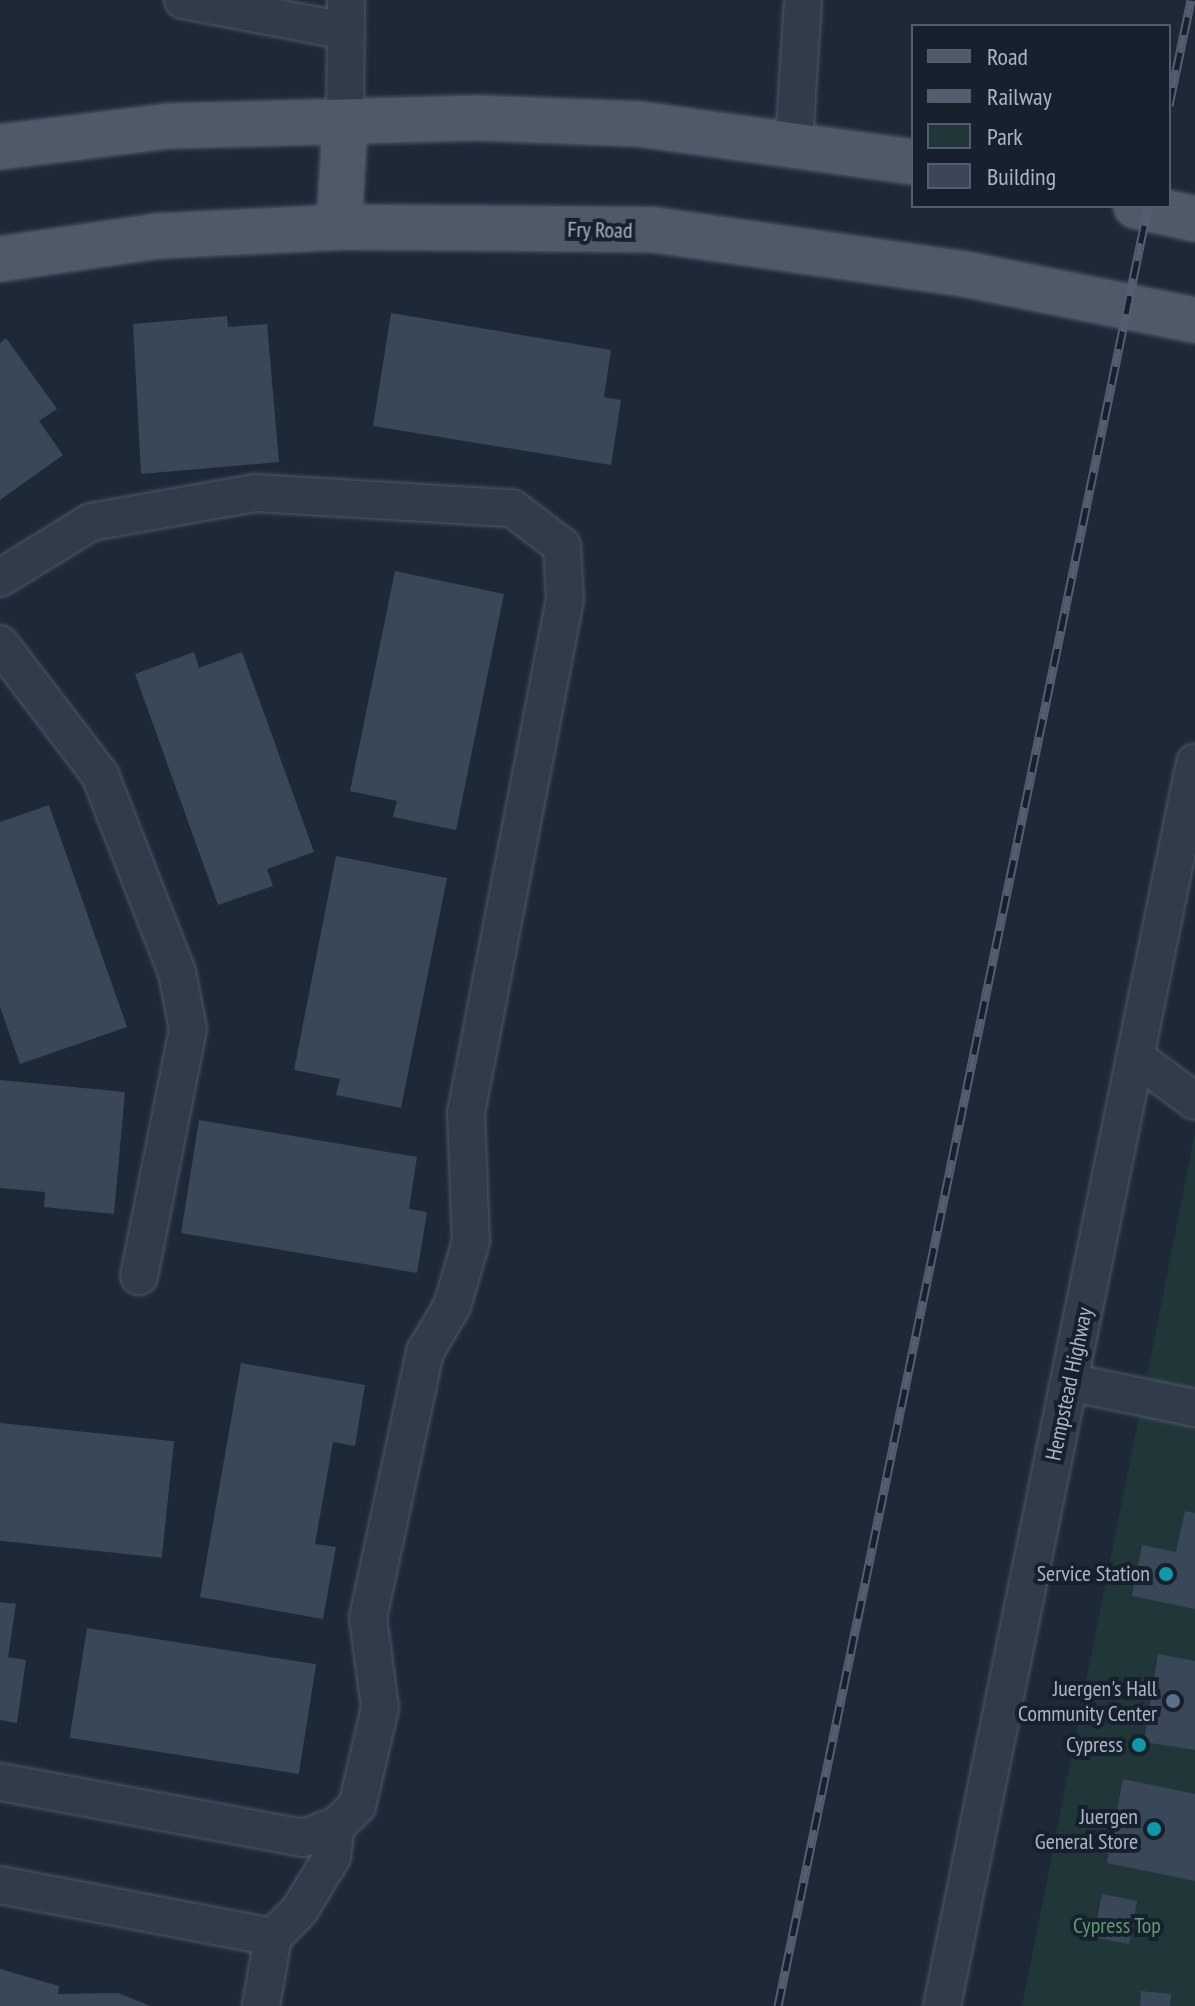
<!DOCTYPE html>
<html>
<head>
<meta charset="utf-8">
<style>
  body { margin:0 }
  #map { position:relative; width:1195px; height:2006px; overflow:hidden; background:#1e2938; font-family:"PT Sans Narrow",sans-serif }
  div>[style] { position:absolute }
  .green>* { inset:0; background:#203639 }
  .building>* { inset:0; background:#394759; transform-origin:0 0 }
  .roads { filter:drop-shadow(0 0 2px #4f5867) drop-shadow(0 0 2px #4f5867) }
  .minor>* { height:36px; margin:-18px; padding:0 18px; transform-origin:18px; border-radius:18px; background:#323b49 }
  .major>* { height:44px; margin:-22px; padding:0 22px; transform-origin:22px; border-radius:22px; background:#4f5a69 }
  .rail>* { height:9px; margin-top:-4.5px; transform-origin:0; background:repeating-linear-gradient(90deg,#17202d 0 18px,#535f70 0 36px); box-sizing:border-box; border-block:2px solid #535f70 }
  .dots>* { width:22px; height:22px; translate:-50% -50%; box-sizing:border-box; border:4px solid #17202d; border-radius:50% }
  span { translate:-50% -50%; white-space:nowrap; text-align:center; line-height:1.15; -webkit-text-stroke:8px #17202d; paint-order:stroke }
  .street-label { font-size:22px; color:#abb5c6 }
  .poi-label { font-size:22px; color:#abb5c6 }
  .right { translate:-100% -50%; text-align:right }
  .park-label { font-size:22px; color:#61986f }
  .legend { position:absolute; left:911px; top:24px; width:260px; height:184px; box-sizing:border-box; background:#17202d; border:2px solid #525c6a; margin:0; padding:10px 14px; list-style:none; font-size:24px; color:#abb5c6 }
  .legend li { display:flex; align-items:center; gap:16px; height:40px }
  .legend b { width:40px; border:2px solid #525c6a }
</style>
</head>
<body>
<div id="map">
  <div class="green">
    <i style="clip-path:polygon(1195px 1133px,1195px 2006px,1022px 2006px)"></i>
  </div>
  <div class="building">
    <i style="clip-path:polygon(391px 313px,611px 350px,604px 397px,621px 400px,611px 465px,373px 426px)"></i>
    <i style="clip-path:polygon(227px 316px,228px 327px,267px 324px,279px 462px,141px 474px,133px 324px)"></i>
    <i style="clip-path:polygon(6px 338px,57px 409px,39px 421px,63px 455px,0 500px,0 343px)"></i>
    <i style="clip-path:polygon(395px 571px,504px 594px,456px 830px,393px 817px,397px 801px,350px 791px)"></i>
    <i style="clip-path:polygon(194px 652px,199px 668px,242px 652px,314px 852px,267px 869px,273px 886px,218px 905px,135px 674px)"></i>
    <i style="clip-path:polygon(49px 805px,127px 1027px,20px 1064px,0 1007px,0 822px)"></i>
    <i style="clip-path:polygon(336px 856px,447px 878px,401px 1108px,336px 1095px,340px 1079px,294px 1070px)"></i>
    <i style="clip-path:polygon(0 1080px,125px 1092px,114px 1214px,44px 1207px,45px 1192px,0 1188px)"></i>
    <i style="clip-path:polygon(199px 1120px,417px 1157px,409px 1209px,427px 1212px,417px 1273px,181px 1233px)"></i>
    <i style="clip-path:polygon(241px 1363px,365px 1385px,355px 1446px,333px 1442px,315px 1544px,336px 1547px,323px 1619px,200px 1597px)"></i>
    <i style="left:0;top:1423px;width:175px;height:117px;rotate:6deg"></i>
    <i style="clip-path:polygon(1185px 1511px,1195px 1513px,1195px 1609px,1132px 1596px,1142px 1545px,1176px 1552px)"></i>
    <i style="clip-path:polygon(0 1602px,16px 1604px,8px 1657px,26px 1660px,17px 1723px,0 1720px)"></i>
    <i style="left:87px;top:1628px;width:232px;height:111px;rotate:9deg"></i>
    <i style="clip-path:polygon(1158px 1654px,1195px 1661px,1195px 1750px,1144px 1742px)"></i>
    <i style="clip-path:polygon(1123px 1779px,1195px 1794px,1195px 1881px,1107px 1863px)"></i>
    <i style="left:1102px;top:1894px;width:36px;height:44px;rotate:11deg"></i>
    <i style="clip-path:polygon(0 1969px,59px 1986px,58px 1994px,118px 1993px,151px 2006px,0 2006px)"></i>
    <i style="clip-path:polygon(1141px 1991px,1171px 1994px,1170px 2006px,1140px 2006px)"></i>
  </div>
  <div class="roads">
    <div class="minor">
      <i style="left:183px;top:0;width:165px;rotate:10.8deg"></i>
      <i style="left:345px;top:124px;width:124px;rotate:-89.5deg"></i>
      <i style="left:794px;top:143px;width:143px;rotate:-86.4deg"></i>
      <i style="left:0;top:578px;width:107px;rotate:-31.6deg"></i>
      <i style="left:91px;top:522px;width:168px;rotate:-10deg"></i>
      <i style="left:256px;top:493px;width:256px;rotate:3.4deg"></i>
      <i style="left:512px;top:508px;width:63px;rotate:37.2deg"></i>
      <i style="left:562px;top:546px;width:53px;rotate:86.8deg"></i>
      <i style="left:565px;top:599px;width:523px;rotate:100.9deg"></i>
      <i style="left:466px;top:1113px;width:128px;rotate:87.8deg"></i>
      <i style="left:471px;top:1241px;width:68px;rotate:106.3deg"></i>
      <i style="left:452px;top:1306px;width:53px;rotate:120.4deg"></i>
      <i style="left:425px;top:1352px;width:272px;rotate:102.1deg"></i>
      <i style="left:368px;top:1618px;width:91px;rotate:82.4deg"></i>
      <i style="left:380px;top:1708px;width:101px;rotate:103.2deg"></i>
      <i style="left:357px;top:1806px;width:29px;rotate:136deg"></i>
      <i style="left:336px;top:1826px;width:35px;rotate:160deg"></i>
      <i style="left:303px;top:1838px;width:308px;rotate:-169.5deg"></i>
      <i style="left:0;top:644px;width:165px;rotate:52.6deg"></i>
      <i style="left:100px;top:775px;width:212px;rotate:68.7deg"></i>
      <i style="left:177px;top:972px;width:58px;rotate:79.1deg"></i>
      <i style="left:188px;top:1029px;width:252px;rotate:101.2deg"></i>
      <i style="left:1135px;top:1057px;width:74px;rotate:36.3deg"></i>
      <i style="left:1069px;top:1382px;width:129px;rotate:11.7deg"></i>
      <i style="left:0;top:1885px;width:278px;rotate:10.8deg"></i>
      <i style="left:273px;top:1937px;width:70px;rotate:99.9deg"></i>
      <i style="left:273px;top:1937px;width:37px;rotate:-45deg"></i>
      <i style="left:299px;top:1911px;width:63px;rotate:-58.6deg"></i>
      <i style="left:332px;top:1857px;width:31px;rotate:-83deg"></i>
      <i style="left:942px;top:2006px;width:1269px;rotate:-78.5deg"></i>
    </div>
    <div class="major">
      <i style="left:0;top:147px;width:170px;rotate:-7.1deg"></i>
      <i style="left:169px;top:126px;width:307px;rotate:-1.5deg"></i>
      <i style="left:476px;top:118px;width:163px;rotate:2.1deg"></i>
      <i style="left:639px;top:124px;width:277px;rotate:7.9deg"></i>
      <i style="left:1136px;top:206px;width:60px;rotate:12.4deg"></i>
      <i style="left:339px;top:227px;width:103px;rotate:-86.7deg"></i>
      <i style="left:0;top:259px;width:160px;rotate:-8.3deg"></i>
      <i style="left:158px;top:236px;width:181px;rotate:-2.8deg"></i>
      <i style="left:339px;top:227px;width:316px;rotate:0.5deg"></i>
      <i style="left:655px;top:230px;width:312px;rotate:8.1deg"></i>
      <i style="left:964px;top:274px;width:236px;rotate:11.3deg"></i>
    </div>
  </div>
  <div class="rail">
    <i style="left:1169px;top:105px;width:107px;rotate:-78.2deg"></i>
    <i style="left:778px;top:2006px;width:1838px;rotate:-78.38deg"></i>
  </div>
  <div class="dots">
    <i style="left:1166px;top:1574px;background:#0f9aa8"></i>
    <i style="left:1173px;top:1701px;background:#5c6f8a"></i>
    <i style="left:1139px;top:1745px;background:#0f9aa8"></i>
    <i style="left:1154px;top:1829px;background:#0f9aa8"></i>
  </div>
  <div class="street-label">
    <span style="left:600px;top:230px;rotate:1deg">Fry Road</span>
    <span style="left:1069px;top:1384px;rotate:-78deg">Hempstead Highway</span>
  </div>
  <div class="poi-label">
    <span class="right" style="left:1150px;top:1574px">Service Station</span>
    <span class="right" style="left:1157px;top:1701px">Juergen's Hall<br>Community Center</span>
    <span class="right" style="left:1123px;top:1745px">Cypress</span>
    <span class="right" style="left:1138px;top:1829px">Juergen<br>General Store</span>
  </div>
  <div class="park-label">
    <span style="left:1117px;top:1926px">Cypress Top</span>
  </div>
  <ul class="legend">
  <li><b style="height:10px;background:#4f5a69"></b>Road</li>
  <li><b style="height:10px;background:#535f70"></b>Railway</li>
  <li><b style="height:22px;background:#203639"></b>Park</li>
  <li><b style="height:22px;background:#394759"></b>Building</li>
  </ul>
</div>
</body>
</html>
